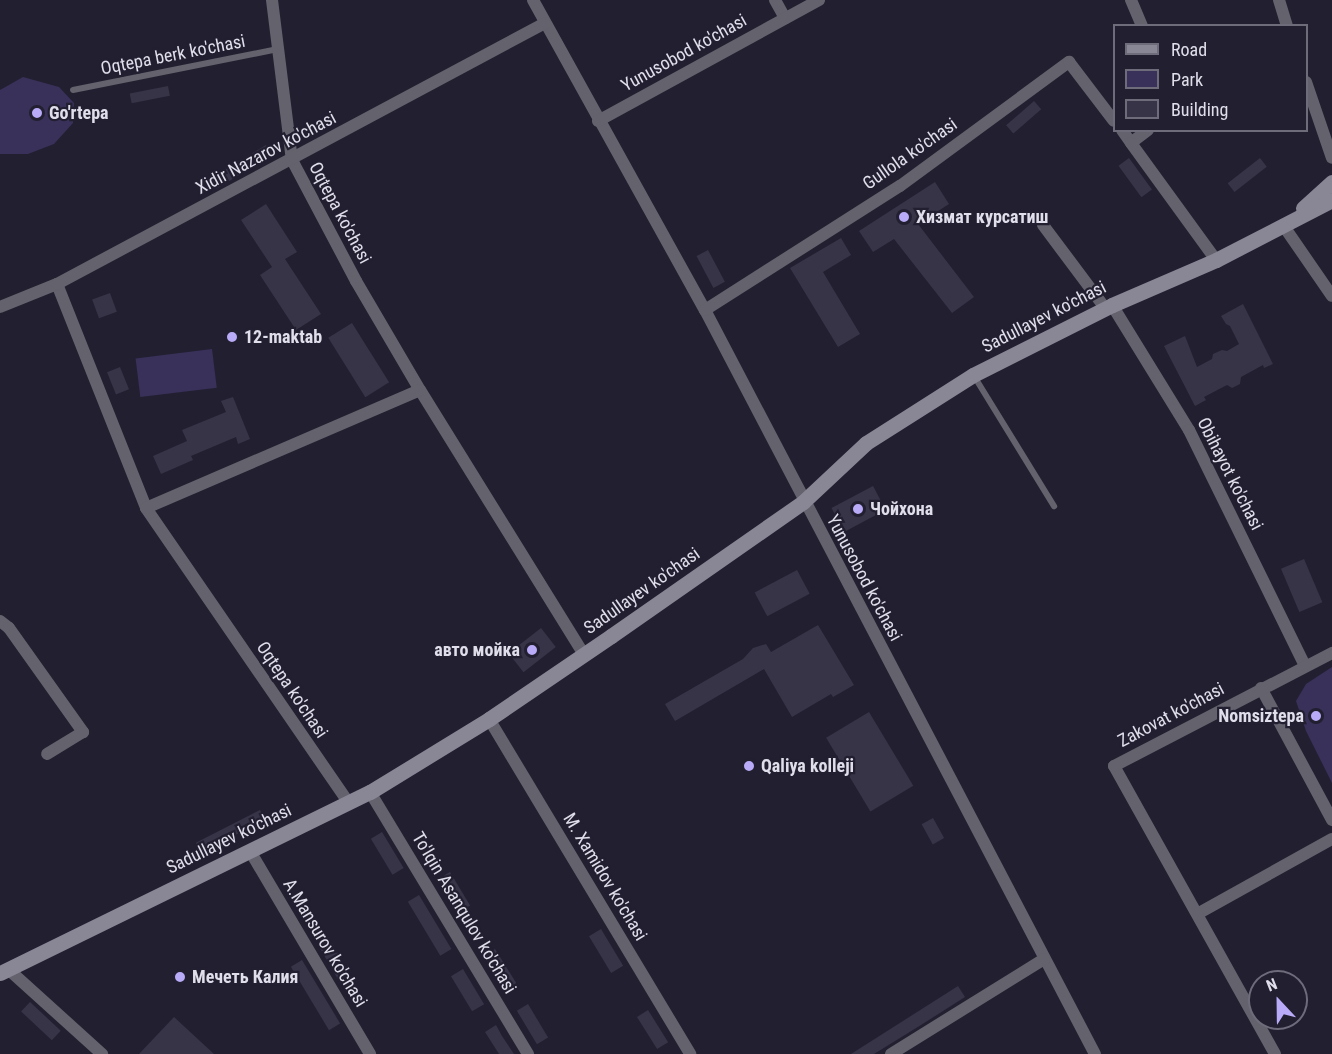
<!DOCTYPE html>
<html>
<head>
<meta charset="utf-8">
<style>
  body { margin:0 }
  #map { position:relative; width:1332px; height:1054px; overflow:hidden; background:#221f31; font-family:"Roboto Condensed",sans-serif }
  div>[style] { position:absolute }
  .green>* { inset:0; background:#393159; transform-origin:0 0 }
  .building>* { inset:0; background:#373447; transform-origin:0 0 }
  .lane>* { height:6px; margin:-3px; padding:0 3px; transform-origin:3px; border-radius:3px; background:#64626c }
  .street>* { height:12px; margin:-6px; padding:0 6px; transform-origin:6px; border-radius:6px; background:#64626c }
  .secondary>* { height:15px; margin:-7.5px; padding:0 7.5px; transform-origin:7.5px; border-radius:7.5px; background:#898796 }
  .dots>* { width:16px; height:16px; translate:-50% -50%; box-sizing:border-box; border:3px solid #221f31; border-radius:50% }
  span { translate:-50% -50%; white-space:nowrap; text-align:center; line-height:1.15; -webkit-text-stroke:4.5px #221f31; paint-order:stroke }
  .street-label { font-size:18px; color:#e0deeb }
  .poi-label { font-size:18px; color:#e0deeb; font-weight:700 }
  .left { translate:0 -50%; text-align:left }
  .right { translate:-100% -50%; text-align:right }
  .legend { position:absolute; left:1113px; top:24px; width:195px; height:108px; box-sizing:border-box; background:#221f31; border:2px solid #6e6b7b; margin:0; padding:8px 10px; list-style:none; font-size:18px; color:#e0deeb }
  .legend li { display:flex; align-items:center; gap:12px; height:30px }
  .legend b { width:30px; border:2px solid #6e6b7b }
  .north { position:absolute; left:1248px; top:970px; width:60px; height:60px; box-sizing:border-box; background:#221f31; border:2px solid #6e6b7b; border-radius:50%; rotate:338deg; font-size:16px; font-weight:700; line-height:24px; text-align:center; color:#e0deeb }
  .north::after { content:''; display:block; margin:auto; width:21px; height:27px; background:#b9abf7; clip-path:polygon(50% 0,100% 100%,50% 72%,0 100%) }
</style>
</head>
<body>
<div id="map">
  <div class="green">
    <i style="clip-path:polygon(23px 77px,59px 87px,74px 103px,73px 123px,54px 144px,28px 154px,0 154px,0 90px)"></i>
    <i style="left:212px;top:349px;width:39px;height:77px;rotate:83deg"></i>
    <i style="clip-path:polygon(1332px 667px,1332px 783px,1306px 731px,1296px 701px,1306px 684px)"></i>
  </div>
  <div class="building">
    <i style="left:168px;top:86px;width:10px;height:39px;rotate:79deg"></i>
    <i style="left:1034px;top:101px;width:11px;height:37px;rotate:49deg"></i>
    <i style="left:266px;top:145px;width:12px;height:65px;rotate:59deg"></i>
    <i style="left:1129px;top:158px;width:39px;height:13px;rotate:54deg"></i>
    <i style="left:1260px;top:158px;width:11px;height:41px;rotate:52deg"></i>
    <i style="clip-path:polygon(935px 182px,949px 204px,918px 224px,974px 297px,952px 313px,894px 239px,873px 252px,859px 231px)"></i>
    <i style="clip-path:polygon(266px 204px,297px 252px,285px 259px,321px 314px,296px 330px,260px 275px,272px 267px,241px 220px)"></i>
    <i style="clip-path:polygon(841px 238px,851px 255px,823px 272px,860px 334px,838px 347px,790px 268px)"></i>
    <i style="left:708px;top:250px;width:36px;height:13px;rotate:62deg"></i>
    <i style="left:110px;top:293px;width:20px;height:19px;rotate:70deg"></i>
    <i style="clip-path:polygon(1243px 304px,1273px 364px,1264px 368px,1263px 365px,1241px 377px,1240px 384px,1232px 388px,1227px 385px,1204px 397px,1206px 400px,1195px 406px,1164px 346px,1185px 336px,1197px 367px,1212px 359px,1213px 354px,1222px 350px,1227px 351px,1239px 344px,1230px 326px,1226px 324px,1221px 316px)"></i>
    <i style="left:352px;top:323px;width:70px;height:28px;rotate:58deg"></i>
    <i style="left:120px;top:367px;width:24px;height:14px;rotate:68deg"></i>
    <i style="clip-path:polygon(233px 397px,250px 439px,238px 444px,236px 437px,191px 456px,193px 460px,161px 474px,153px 456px,187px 441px,182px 430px,226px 412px,221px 401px)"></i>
    <i style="left:873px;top:486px;width:27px;height:47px;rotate:62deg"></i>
    <i style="left:1304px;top:559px;width:47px;height:25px;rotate:67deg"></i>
    <i style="left:797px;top:570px;width:27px;height:48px;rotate:62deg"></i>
    <i style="clip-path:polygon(818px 625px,854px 685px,833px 697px,831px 694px,792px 717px,764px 669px,675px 721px,665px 704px,743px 659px,753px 648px,766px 644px,771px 652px)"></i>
    <i style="left:541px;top:628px;width:24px;height:41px;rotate:52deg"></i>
    <i style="left:869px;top:712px;width:86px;height:50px;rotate:59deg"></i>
    <i style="left:260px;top:810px;width:11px;height:72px;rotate:63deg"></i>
    <i style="left:933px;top:818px;width:23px;height:13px;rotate:61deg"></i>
    <i style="left:382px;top:832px;width:42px;height:13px;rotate:59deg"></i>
    <i style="left:450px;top:872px;width:39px;height:13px;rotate:59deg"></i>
    <i style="left:419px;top:895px;width:63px;height:13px;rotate:59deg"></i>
    <i style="left:601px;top:929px;width:43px;height:14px;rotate:59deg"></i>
    <i style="left:332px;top:943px;width:39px;height:13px;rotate:60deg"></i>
    <i style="left:495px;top:949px;width:40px;height:13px;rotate:58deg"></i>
    <i style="left:302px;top:960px;width:74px;height:13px;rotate:59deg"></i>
    <i style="left:463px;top:969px;width:41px;height:14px;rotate:59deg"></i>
    <i style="clip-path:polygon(958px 986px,965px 997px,921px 1025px,874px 1054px,851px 1054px)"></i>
    <i style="left:30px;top:1002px;width:42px;height:13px;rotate:43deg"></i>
    <i style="left:528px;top:1004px;width:39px;height:13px;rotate:59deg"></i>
    <i style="left:648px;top:1010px;width:38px;height:13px;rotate:58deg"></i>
    <i style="clip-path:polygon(174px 1017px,214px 1054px,139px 1054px)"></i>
    <i style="clip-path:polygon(496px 1025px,502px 1036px,514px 1054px,499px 1054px,485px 1032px)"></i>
  </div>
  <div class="lane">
    <i style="left:73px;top:90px;width:209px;rotate:-11.3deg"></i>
    <i style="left:974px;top:376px;width:153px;rotate:58.4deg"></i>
  </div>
  <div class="street">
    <i style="left:272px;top:0;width:161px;rotate:82.9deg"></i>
    <i style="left:292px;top:160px;width:137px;rotate:62.1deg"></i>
    <i style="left:356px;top:281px;width:126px;rotate:59.6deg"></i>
    <i style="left:420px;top:390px;width:311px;rotate:58.2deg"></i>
    <i style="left:533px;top:0;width:355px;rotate:61deg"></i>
    <i style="left:705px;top:310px;width:840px;rotate:62.34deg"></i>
    <i style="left:775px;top:0;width:21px;rotate:61deg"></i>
    <i style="left:1131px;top:0;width:28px;rotate:67deg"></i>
    <i style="left:1279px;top:0;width:27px;rotate:73deg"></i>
    <i style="left:1306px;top:82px;width:80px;rotate:71.1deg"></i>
    <i style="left:598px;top:121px;width:252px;rotate:-28.7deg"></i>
    <i style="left:1122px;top:130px;width:16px;rotate:55deg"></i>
    <i style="left:1148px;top:130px;width:21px;rotate:143deg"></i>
    <i style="left:1131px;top:143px;width:145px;rotate:54deg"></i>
    <i style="left:1043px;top:225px;width:104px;rotate:53.2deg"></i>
    <i style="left:1283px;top:225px;width:86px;rotate:55.4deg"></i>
    <i style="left:57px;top:284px;width:241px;rotate:68.3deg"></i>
    <i style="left:146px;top:508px;width:357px;rotate:55.5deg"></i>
    <i style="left:1112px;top:305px;width:147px;rotate:58.4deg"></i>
    <i style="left:1189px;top:430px;width:263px;rotate:63.8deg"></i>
    <i style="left:0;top:307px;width:61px;rotate:-22deg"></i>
    <i style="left:57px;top:284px;width:553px;rotate:-28.14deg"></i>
    <i style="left:705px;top:310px;width:231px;rotate:-32.5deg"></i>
    <i style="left:900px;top:186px;width:210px;rotate:-36.3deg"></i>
    <i style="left:1069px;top:62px;width:74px;rotate:52.7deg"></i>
    <i style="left:146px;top:508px;width:298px;rotate:-23.3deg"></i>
    <i style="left:0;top:621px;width:11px;rotate:38deg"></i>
    <i style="left:9px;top:628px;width:128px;rotate:54.6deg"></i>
    <i style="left:83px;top:732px;width:42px;rotate:148.6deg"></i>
    <i style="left:1261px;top:688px;width:150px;rotate:61.7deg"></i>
    <i style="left:489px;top:719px;width:391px;rotate:59deg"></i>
    <i style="left:370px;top:792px;width:306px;rotate:58.9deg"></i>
    <i style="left:250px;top:851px;width:236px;rotate:59.4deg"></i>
    <i style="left:1199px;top:913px;width:152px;rotate:-29.1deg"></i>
    <i style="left:8px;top:969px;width:127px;rotate:42.1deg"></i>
    <i style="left:891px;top:1054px;width:180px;rotate:-31.8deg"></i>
    <i style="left:1275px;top:1054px;width:330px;rotate:-119.2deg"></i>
    <i style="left:1114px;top:766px;width:246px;rotate:-27.4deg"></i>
  </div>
  <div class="secondary">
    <i style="left:1303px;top:208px;width:39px;rotate:-42deg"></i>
    <i style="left:0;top:973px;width:412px;rotate:-26.1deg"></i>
    <i style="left:370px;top:792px;width:140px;rotate:-31.5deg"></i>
    <i style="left:489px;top:719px;width:148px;rotate:-34.2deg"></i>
    <i style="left:611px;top:636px;width:234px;rotate:-34.9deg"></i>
    <i style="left:803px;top:502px;width:86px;rotate:-43.1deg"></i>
    <i style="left:866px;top:443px;width:127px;rotate:-32.4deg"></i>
    <i style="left:973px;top:375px;width:156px;rotate:-26.7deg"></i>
    <i style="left:1112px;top:305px;width:113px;rotate:-23.4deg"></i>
    <i style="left:1216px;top:260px;width:131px;rotate:-27.3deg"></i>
  </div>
  <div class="dots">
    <i style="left:37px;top:113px;background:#b9abf7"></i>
    <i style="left:904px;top:217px;background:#b9abf7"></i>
    <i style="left:232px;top:337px;background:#b9abf7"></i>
    <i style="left:858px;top:509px;background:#b9abf7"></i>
    <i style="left:532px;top:650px;background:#b9abf7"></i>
    <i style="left:1316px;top:716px;background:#b9abf7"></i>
    <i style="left:749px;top:766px;background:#b9abf7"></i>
    <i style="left:180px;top:977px;background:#b9abf7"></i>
  </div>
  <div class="street-label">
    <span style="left:684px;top:53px;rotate:-29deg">Yunusobod ko'chasi</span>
    <span style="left:173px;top:55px;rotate:-11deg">Oqtepa berk ko'chasi</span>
    <span style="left:266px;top:153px;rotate:-28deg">Xidir Nazarov ko'chasi</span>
    <span style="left:910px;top:154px;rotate:-35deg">Gullola ko'chasi</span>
    <span style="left:340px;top:213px;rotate:62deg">Oqtepa ko'chasi</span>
    <span style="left:1044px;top:317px;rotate:-27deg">Sadullayev ko'chasi</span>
    <span style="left:1230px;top:474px;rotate:63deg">Obihayot ko'chasi</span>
    <span style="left:864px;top:578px;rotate:62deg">Yunusobod ko'chasi</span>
    <span style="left:642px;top:591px;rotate:-35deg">Sadullayev ko'chasi</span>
    <span style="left:292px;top:690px;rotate:56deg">Oqtepa ko'chasi</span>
    <span style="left:1171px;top:715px;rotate:-28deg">Zakovat ko'chasi</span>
    <span style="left:229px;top:839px;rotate:-26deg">Sadullayev ko'chasi</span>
    <span style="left:605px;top:877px;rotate:59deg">M. Xamidov ko'chasi</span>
    <span style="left:464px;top:913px;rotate:59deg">To'lqin Asanqulov ko'chasi</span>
    <span style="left:325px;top:943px;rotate:59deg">A.Mansurov ko'chasi</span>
  </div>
  <div class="poi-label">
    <span class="left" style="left:49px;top:113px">Go'rtepa</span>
    <span class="left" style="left:916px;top:217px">Хизмат курсатиш</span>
    <span class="left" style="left:244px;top:337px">12-maktab</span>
    <span class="left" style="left:870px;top:509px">Чойхона</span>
    <span class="right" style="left:520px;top:650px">авто мойка</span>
    <span class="right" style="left:1304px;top:716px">Nomsiztepa</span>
    <span class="left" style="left:761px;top:766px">Qaliya kolleji</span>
    <span class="left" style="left:192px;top:977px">Мечеть Калия</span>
  </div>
  <ul class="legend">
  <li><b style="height:8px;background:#898796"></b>Road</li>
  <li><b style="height:16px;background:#393159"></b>Park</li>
  <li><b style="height:16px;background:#373447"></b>Building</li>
  </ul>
  <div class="north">N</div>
</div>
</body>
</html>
